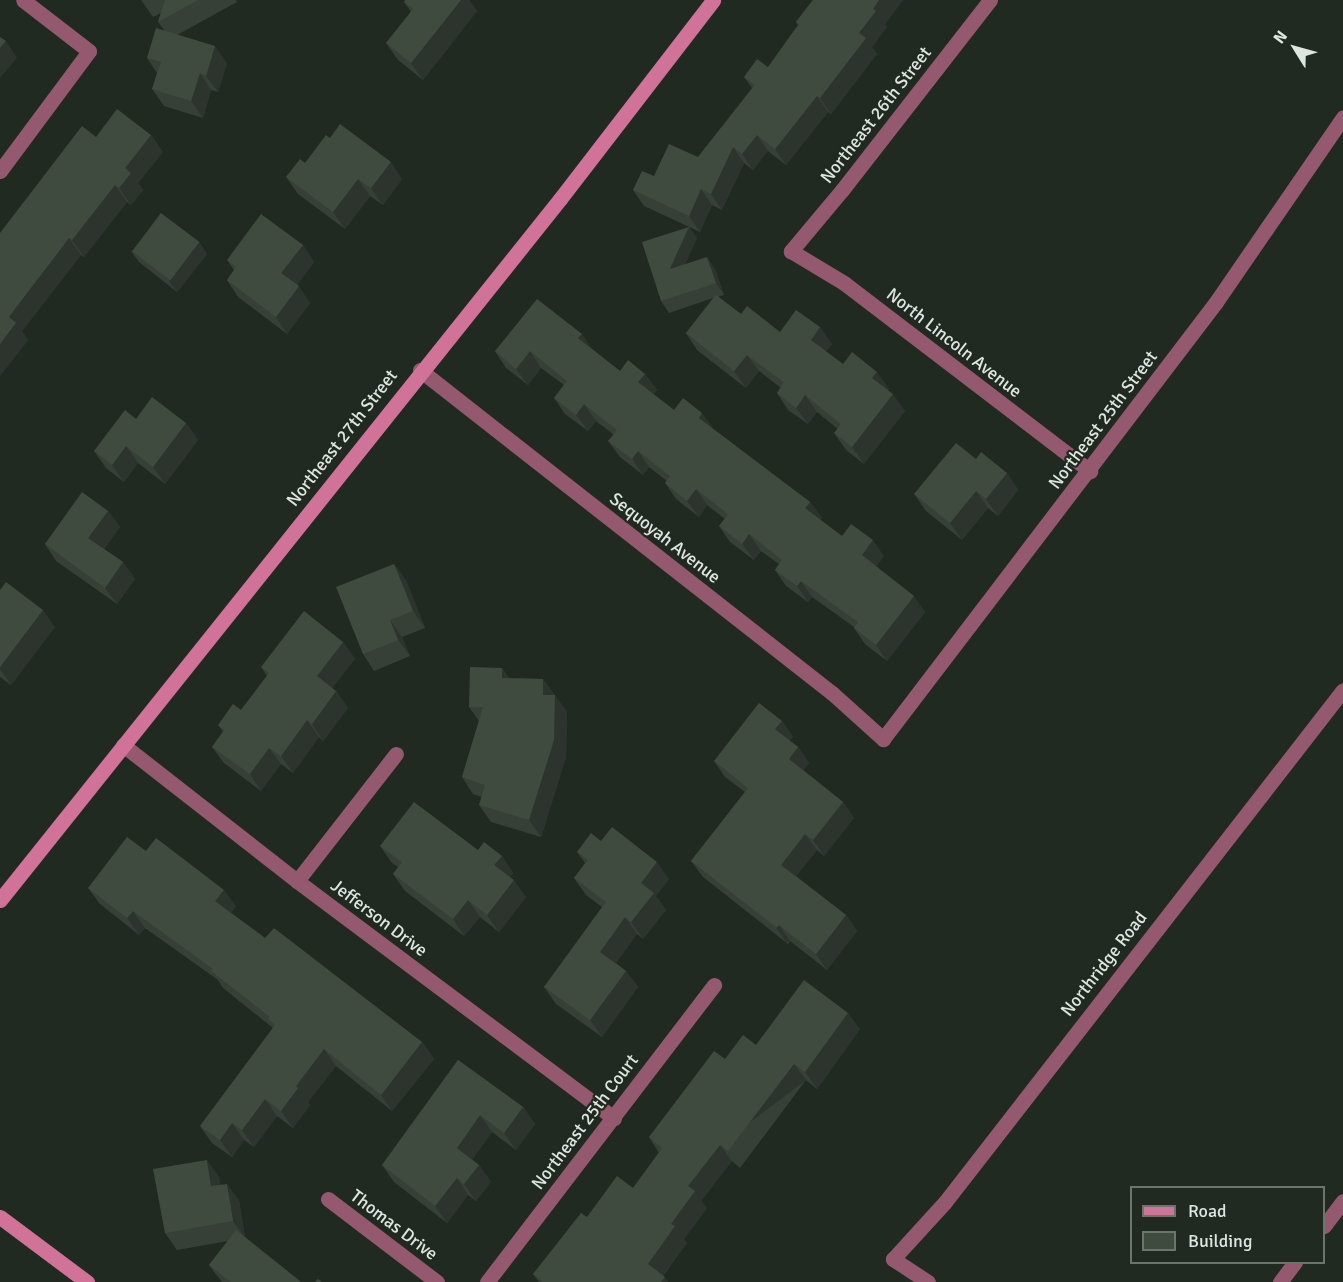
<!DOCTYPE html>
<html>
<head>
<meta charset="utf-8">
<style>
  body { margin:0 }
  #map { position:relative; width:1343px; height:1282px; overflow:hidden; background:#202a20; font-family:Signika,sans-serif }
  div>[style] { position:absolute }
  .street>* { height:15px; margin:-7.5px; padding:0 7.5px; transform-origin:7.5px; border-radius:7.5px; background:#94586f }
  .secondary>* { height:15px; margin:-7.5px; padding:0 7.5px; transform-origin:7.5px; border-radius:7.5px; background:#d17298 }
  .wall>* { inset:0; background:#374037 }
  .shaded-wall>* { inset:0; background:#2d342d; transform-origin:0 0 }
  .building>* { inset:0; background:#404b40; transform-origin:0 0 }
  span { translate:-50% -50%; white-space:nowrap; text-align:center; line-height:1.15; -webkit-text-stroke:4.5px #202a20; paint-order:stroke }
  .street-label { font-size:18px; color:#dfe6df }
  .legend { position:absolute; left:1130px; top:1186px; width:195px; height:78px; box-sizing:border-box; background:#202a20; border:2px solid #6c756c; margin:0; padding:8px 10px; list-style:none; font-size:18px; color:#dfe6df }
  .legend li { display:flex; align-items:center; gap:12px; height:30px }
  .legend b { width:30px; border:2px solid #6c756c }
  .north { position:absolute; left:1265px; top:18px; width:60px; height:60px; -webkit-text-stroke:4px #202a20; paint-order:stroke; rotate:307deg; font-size:16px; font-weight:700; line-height:24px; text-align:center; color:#dfe6df }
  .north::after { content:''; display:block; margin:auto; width:21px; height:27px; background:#dfe6df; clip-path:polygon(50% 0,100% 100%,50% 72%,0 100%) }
</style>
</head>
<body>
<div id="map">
  <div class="street">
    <i style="left:990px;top:0;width:241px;rotate:127.9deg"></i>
    <i style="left:842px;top:190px;width:80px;rotate:129.9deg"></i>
    <i style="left:791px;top:251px;width:62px;rotate:31.1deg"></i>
    <i style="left:844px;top:283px;width:310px;rotate:37.4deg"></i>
    <i style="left:0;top:171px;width:149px;rotate:-53.4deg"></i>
    <i style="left:89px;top:51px;width:83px;rotate:-142.3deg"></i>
    <i style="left:420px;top:370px;width:524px;rotate:38.1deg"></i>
    <i style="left:832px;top:693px;width:69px;rotate:42deg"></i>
    <i style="left:883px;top:739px;width:549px;rotate:-52.69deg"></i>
    <i style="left:1216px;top:302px;width:224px;rotate:-55.5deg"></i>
    <i style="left:123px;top:745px;width:221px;rotate:38deg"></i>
    <i style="left:297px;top:881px;width:396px;rotate:36.8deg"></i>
    <i style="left:297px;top:881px;width:161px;rotate:-52.1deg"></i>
    <i style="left:328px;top:1199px;width:137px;rotate:37.3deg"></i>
    <i style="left:1324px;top:1226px;width:31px;rotate:-53deg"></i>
    <i style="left:487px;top:1282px;width:374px;rotate:-52.6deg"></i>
    <i style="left:928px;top:1282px;width:42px;rotate:-146.7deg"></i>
    <i style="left:893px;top:1259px;width:77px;rotate:-47.6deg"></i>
    <i style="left:945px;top:1202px;width:648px;rotate:-52.14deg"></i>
    <i style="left:1280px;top:1282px;width:25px;rotate:-53deg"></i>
  </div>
  <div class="secondary">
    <i style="left:0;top:900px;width:897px;rotate:-51.38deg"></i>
    <i style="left:560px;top:199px;width:251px;rotate:-52.4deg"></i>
    <i style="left:0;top:1217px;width:109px;rotate:36.8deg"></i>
  </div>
  <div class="wall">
    <i style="clip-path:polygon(141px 0,236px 0,237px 2px,177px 35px,227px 63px,218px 92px,211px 90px,203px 118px,164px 106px,152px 89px,157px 73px,147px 58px,164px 30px,158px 22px,161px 13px,153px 17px)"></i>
    <i style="clip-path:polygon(813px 0,903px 0,885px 24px,887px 27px,872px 47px,877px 54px,831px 114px,828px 112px,786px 165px,768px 151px,753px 170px,744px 163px,722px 210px,712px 205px,700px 232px,644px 206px,633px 190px,654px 176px,698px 157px,752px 88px,744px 77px,768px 67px,798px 25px,796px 22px)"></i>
    <i style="clip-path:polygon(470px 1px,477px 11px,423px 80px,398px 60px,386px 43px,411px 12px,404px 2px)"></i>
    <i style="clip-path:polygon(151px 135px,163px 152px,138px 183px,143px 190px,131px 205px,127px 202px,84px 257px,81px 255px,22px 331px,28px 340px,0 376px,96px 137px)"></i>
    <i style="clip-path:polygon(330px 138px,402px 179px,383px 205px,370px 196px,345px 229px,298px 194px,286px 177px,305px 163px)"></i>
    <i style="clip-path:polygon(689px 227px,697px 238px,685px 264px,715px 269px,724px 295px,718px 297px,741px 314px,780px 332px,820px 327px,832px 344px,826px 352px,843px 364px,889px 389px,887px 390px,905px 411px,864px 464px,846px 450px,834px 433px,838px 429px,817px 412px,808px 424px,788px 410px,777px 393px,781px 388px,759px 371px,746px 388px,697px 350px,686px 333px,713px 298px,669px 313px,661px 301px)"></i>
    <i style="clip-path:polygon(199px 242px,207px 254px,177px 292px,139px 262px,131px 251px)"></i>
    <i style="clip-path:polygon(303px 245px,314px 262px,297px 285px,310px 303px,287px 334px,238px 297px,227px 280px,234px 270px,227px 260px)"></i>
    <i style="clip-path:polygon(592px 349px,620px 371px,645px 374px,657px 390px,653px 394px,674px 410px,713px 429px,810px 502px,822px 518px,820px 520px,842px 536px,884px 556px,876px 566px,925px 612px,887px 661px,865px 644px,854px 628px,854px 627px,812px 597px,808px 602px,786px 586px,775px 570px,779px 564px,761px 551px,754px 560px,730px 542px,719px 526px,725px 519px,707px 505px,699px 517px,676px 499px,665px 483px,667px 481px,649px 467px,643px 475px,620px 457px,608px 441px,614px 435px,596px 421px,588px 431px,565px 414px,554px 398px,564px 385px,541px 368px,528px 385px,506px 368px,495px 351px)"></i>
    <i style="clip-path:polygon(136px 419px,186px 423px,198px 440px,165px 484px,138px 463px,124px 482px,106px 468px,94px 451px)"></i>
    <i style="clip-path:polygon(976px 459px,1007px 473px,1018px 490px,998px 516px,988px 508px,962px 540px,926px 511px,914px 494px)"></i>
    <i style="clip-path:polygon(108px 511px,120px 527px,104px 549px,123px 562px,135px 579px,117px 604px,56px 561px,45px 544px)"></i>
    <i style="clip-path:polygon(394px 564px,406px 580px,425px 628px,402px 637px,410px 656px,374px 671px,363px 654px)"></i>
    <i style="clip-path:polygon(0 590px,55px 627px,11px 685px,0 677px)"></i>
    <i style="clip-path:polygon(343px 642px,355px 659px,332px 688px,336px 691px,348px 708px,323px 741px,319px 737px,293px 773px,281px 764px,261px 791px,224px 763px,212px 747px,223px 732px,218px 725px,241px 710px,267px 676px,261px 667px)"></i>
    <i style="clip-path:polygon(502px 668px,509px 678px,543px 679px,567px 712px,566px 757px,541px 837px,491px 822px,479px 805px,482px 797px,473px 794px,462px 777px,479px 721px,469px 707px)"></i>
    <i style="clip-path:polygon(782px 721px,793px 737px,790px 741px,798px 747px,809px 763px,803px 770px,843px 802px,854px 818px,824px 856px,817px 850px,796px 876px,846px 915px,857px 931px,827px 970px,790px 941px,788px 944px,703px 877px,691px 861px,745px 792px,725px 777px,714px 761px)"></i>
    <i style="clip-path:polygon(601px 841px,669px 879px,656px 896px,666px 910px,643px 939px,637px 934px,616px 963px,626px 971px,638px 987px,602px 1037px,556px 1004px,544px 987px,602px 907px,586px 895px,574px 878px,585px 863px,577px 852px)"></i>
    <i style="clip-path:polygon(380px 846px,478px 850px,502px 856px,513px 873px,510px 877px,526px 897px,499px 932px,480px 917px,464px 936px,405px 891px,393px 874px,398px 867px,392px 863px)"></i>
    <i style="clip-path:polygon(146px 851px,236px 906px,231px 913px,265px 938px,422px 1042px,434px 1059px,392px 1111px,336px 1066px,308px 1102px,310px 1105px,293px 1128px,277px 1116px,254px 1147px,244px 1140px,232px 1157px,212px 1143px,200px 1126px,273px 1028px,223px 988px,218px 980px,145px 928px,139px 935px,100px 904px,88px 888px)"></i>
    <i style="clip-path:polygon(860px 1029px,817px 1089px,806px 1080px,740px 1168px,732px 1161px,701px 1201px,707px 1208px,684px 1239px,687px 1243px,663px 1276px,668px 1282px,539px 1282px,533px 1274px,587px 1217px,633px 1188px,659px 1153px,649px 1137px,725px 1059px,756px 1045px)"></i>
    <i style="clip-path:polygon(458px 1060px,523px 1107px,535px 1124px,516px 1150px,492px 1132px,472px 1160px,479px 1165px,491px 1182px,476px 1201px,468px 1195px,447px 1223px,394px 1182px,382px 1165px)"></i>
    <i style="clip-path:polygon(219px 1177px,220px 1185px,239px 1200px,245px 1237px,301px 1282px,222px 1282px,209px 1265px,228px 1241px,177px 1250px,165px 1233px)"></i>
  </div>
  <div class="shaded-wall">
    <i style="clip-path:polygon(461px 0,471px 0,470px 1px,477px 11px,423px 80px,411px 63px)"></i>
    <i style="clip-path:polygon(879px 0,903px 0,885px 24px,887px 27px,872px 47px,877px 54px,831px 114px,820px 98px,873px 9px)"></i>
    <i style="clip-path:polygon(6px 41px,17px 58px,0 78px,0 48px)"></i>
    <i style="clip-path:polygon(215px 46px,227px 63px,218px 92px,206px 76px)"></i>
    <i style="clip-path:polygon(200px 73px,211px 90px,203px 118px,191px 101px)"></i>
    <i style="clip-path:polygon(817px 96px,828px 112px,786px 165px,775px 149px)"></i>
    <i style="clip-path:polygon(151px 135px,163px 152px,138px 183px,143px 190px,131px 205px,119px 188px,125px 168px)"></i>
    <i style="clip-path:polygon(757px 135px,768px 151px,753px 170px,742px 154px)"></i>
    <i style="clip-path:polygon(733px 147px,744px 163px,722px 210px,711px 194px)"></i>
    <i style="clip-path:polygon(391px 162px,402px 179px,383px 205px,371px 188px)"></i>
    <i style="clip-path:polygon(358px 179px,370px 196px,345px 229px,333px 212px)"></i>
    <i style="clip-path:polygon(115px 185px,127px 202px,84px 257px,72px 240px)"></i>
    <i style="clip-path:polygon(701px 189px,712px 205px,700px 232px,689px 216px)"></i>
    <i style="clip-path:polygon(689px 227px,697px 238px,678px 281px,670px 269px)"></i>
    <i style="clip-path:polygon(69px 238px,81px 255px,22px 331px,28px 340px,0 376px,0 344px,9px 317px)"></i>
    <i style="clip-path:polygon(199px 242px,207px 254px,177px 292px,169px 281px)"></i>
    <i style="clip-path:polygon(303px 245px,314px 262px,293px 290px,281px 273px)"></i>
    <i style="clip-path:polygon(707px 257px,715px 269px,724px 295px,716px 283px)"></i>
    <i style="clip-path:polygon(299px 286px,310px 303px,287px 334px,276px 317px)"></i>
    <i style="clip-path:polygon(820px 327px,832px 344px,822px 357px,811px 340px)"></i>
    <i style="clip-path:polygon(582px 334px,593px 350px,578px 338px)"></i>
    <i style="clip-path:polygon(530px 351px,541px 368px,528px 385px,516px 369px)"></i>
    <i style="clip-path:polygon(747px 355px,759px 371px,746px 388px,734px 371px)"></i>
    <i style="clip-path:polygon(877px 372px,889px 389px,884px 395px,872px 378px)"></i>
    <i style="clip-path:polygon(645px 374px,657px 390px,650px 398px,638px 382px)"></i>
    <i style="clip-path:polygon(893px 394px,905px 411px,864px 464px,852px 447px)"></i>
    <i style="clip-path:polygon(805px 395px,817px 412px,808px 424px,796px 408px)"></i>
    <i style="clip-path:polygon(584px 404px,596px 421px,588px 431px,576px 415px)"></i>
    <i style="clip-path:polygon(702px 413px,714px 429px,699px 418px)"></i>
    <i style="clip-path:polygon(186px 423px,198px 440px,165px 484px,153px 467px)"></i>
    <i style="clip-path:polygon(126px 446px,138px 463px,124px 482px,112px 465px)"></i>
    <i style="clip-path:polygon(638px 451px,649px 467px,643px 475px,632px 459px)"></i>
    <i style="clip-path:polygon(1007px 473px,1018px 490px,998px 516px,986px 499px)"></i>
    <i style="clip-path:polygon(696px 489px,707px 505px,699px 517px,687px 501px)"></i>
    <i style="clip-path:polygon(976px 491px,988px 508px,962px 540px,950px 523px)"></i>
    <i style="clip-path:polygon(810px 502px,822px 518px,816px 525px,805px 508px)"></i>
    <i style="clip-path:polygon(108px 511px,120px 527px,100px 555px,88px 538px)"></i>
    <i style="clip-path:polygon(749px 534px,761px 551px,754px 560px,742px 544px)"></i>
    <i style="clip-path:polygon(873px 540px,884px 556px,873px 571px,862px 555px)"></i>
    <i style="clip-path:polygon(123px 562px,135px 579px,117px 604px,105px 588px)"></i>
    <i style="clip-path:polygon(394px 564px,406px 580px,425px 628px,413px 611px)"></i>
    <i style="clip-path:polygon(801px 581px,812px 597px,808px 602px,797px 586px)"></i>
    <i style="clip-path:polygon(914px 596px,925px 612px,887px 661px,876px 645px)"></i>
    <i style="clip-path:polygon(43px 610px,55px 627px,11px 685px,0 669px,0 667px)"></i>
    <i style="clip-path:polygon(390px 620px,402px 637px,410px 656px,398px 640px)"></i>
    <i style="clip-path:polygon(343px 642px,355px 659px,328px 693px,317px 676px)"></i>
    <i style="clip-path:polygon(502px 668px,514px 685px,502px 678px)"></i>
    <i style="clip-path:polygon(543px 679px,567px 712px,566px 757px,541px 837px,529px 820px,543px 695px)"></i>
    <i style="clip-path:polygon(336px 691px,348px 708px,323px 741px,312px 724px)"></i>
    <i style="clip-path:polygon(307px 720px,319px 737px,293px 773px,281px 756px)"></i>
    <i style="clip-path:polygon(782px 721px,793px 737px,786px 745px,775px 729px)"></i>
    <i style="clip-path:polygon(798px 747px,809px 763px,800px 775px,789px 759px)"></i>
    <i style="clip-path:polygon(269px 748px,281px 764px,261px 791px,250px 774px)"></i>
    <i style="clip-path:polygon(843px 802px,854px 818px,824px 856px,813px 840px)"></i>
    <i style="clip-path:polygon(805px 834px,817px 850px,792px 881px,781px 865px)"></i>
    <i style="clip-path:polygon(502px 856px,513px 873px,506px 882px,494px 865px)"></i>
    <i style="clip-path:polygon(657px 862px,669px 879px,656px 896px,666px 910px,643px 939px,631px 922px,641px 883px)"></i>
    <i style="clip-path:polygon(514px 880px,526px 897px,499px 932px,487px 915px)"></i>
    <i style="clip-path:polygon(224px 890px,236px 906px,227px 918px,215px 901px)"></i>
    <i style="clip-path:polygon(468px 900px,480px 917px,464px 936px,453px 919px)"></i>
    <i style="clip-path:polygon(133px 911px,145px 928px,139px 935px,127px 918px)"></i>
    <i style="clip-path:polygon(846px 915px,857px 931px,827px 970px,816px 954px)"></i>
    <i style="clip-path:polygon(625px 917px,637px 934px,612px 969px,600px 952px)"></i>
    <i style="left:779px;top:925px;width:19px;height:4px;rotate:55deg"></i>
    <i style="clip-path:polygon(626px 971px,638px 987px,602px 1037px,590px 1020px)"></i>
    <i style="clip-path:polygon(848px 1013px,860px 1029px,817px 1089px,805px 1072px)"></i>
    <i style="clip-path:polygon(422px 1042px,434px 1059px,392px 1111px,381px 1095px)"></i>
    <i style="clip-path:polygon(324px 1049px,336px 1066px,308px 1102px,310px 1105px,293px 1128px,281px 1111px,296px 1086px)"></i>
    <i style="left:794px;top:1064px;width:20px;height:109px;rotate:53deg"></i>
    <i style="clip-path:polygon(265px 1099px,277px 1116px,254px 1147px,242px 1130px)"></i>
    <i style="clip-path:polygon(523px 1107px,535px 1124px,516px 1150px,504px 1133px)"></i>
    <i style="clip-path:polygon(480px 1115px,492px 1132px,468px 1165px,457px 1148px)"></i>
    <i style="clip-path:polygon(232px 1123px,244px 1140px,232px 1157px,220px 1140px)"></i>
    <i style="clip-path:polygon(720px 1145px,732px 1161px,701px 1201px,707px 1208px,684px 1239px,687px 1243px,659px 1280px,648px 1264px,671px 1224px,688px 1186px)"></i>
    <i style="clip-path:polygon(207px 1160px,219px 1177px,223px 1203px,211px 1186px)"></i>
    <i style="clip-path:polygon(479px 1165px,491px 1182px,476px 1201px,464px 1184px)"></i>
    <i style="clip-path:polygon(457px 1178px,468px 1195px,447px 1223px,435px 1206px)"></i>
    <i style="clip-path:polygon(227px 1184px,239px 1200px,245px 1238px,233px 1221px)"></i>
    <i style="clip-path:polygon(665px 1277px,668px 1282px,661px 1282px)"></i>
  </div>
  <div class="building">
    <i style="clip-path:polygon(165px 0,198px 0,158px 22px)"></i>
    <i style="clip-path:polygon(405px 0,461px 0,411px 63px,386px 43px,413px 9px,404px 2px)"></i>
    <i style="clip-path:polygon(813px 0,879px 0,873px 9px,876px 11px,859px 33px,866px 38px,820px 98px,817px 96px,775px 149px,757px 135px,742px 154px,733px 147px,711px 194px,701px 189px,689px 216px,633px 190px,642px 171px,654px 176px,669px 144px,698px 157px,755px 85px,744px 77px,757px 59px,768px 67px,799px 24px,796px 22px)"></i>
    <i style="clip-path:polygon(156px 28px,215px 46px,206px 76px,200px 73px,191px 101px,152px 89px,161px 62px,147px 58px)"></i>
    <i style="clip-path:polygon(0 37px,6px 41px,0 48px)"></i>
    <i style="clip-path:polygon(117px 109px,151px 135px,125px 168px,131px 173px,119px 188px,115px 185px,72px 240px,69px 238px,9px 317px,16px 323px,0 344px,0 233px,82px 126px,96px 137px)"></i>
    <i style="clip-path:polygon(340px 124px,391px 162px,371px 188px,358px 179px,333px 212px,286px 177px,300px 159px,305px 163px,326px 135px,330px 138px)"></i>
    <i style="left:161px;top:213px;width:48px;height:48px;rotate:37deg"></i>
    <i style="clip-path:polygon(261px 214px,303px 245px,281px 273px,299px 286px,276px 317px,227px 280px,236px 267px,227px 260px)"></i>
    <i style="clip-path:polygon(689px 227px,670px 269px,707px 257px,716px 283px,661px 301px,642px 242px)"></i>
    <i style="clip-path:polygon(716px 295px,741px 314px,747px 306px,780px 332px,796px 310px,820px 327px,811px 340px,843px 364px,852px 352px,877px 372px,872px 378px,893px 394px,852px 447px,834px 433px,841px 424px,805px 395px,796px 408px,777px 393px,784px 382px,747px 355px,734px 371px,686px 333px)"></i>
    <i style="clip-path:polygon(537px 299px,582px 334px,578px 338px,620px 371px,628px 360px,645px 374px,638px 382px,674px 410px,683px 398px,702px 413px,699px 418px,810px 502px,805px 508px,842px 536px,851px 524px,873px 540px,862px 555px,914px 596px,876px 645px,854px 628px,858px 622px,801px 581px,797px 586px,775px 570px,782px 560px,749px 534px,742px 544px,719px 526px,728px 514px,696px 489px,687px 501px,665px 483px,670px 476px,638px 451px,632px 459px,608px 441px,617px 430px,584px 404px,576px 415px,554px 398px,567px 381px,530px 351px,516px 369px,495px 351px)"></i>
    <i style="clip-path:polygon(152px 397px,186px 423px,153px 467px,126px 446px,112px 465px,94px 451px,125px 410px,136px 419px)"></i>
    <i style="clip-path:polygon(956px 443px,976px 459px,981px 452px,1007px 473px,986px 499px,976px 491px,950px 523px,914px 494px)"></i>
    <i style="clip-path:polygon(82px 492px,108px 511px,88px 538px,123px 562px,105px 588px,45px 544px)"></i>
    <i style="clip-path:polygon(394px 564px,413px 611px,390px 620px,398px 640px,363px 654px,336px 587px)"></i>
    <i style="clip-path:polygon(6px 582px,43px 610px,0 667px,0 590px)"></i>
    <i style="clip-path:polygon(304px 611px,343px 642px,317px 676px,336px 691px,312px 724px,307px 720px,281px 756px,269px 748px,250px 774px,212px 747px,224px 730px,218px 725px,233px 704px,241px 710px,269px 673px,261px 667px)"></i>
    <i style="clip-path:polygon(470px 667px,502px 668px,502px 678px,543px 679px,543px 695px,555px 695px,554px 740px,529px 820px,479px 805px,485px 785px,462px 777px,483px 707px,469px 707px)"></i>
    <i style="clip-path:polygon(759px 703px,782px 721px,775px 729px,798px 747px,789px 759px,843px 802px,813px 840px,805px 834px,781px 865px,846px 915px,816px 954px,779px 925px,777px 928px,691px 861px,748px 788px,714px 761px)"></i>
    <i style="clip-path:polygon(414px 802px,478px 850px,484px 842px,502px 856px,494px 865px,514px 880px,487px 915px,468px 900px,453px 919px,393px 874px,402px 862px,380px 846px)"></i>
    <i style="clip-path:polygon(612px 827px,657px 862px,641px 883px,654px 893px,631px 922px,625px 917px,600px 952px,626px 971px,590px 1020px,544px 987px,606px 902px,574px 878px,588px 860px,577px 852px,591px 833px,601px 841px)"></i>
    <i style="clip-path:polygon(127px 837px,146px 851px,156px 838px,224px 890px,215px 901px,265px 938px,274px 928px,422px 1042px,381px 1095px,324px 1049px,296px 1086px,298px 1088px,281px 1111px,265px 1099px,242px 1130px,232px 1123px,220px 1140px,200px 1126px,275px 1025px,268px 1019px,270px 1017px,211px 971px,213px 969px,133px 911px,127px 918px,88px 888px)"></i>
    <i style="clip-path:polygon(804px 980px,848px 1013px,805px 1072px,794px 1064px,728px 1151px,720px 1145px,688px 1186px,695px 1191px,671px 1224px,675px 1226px,648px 1264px,665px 1277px,661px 1282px,543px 1282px,533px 1274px,581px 1213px,587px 1217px,617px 1176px,633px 1188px,662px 1148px,649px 1137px,714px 1051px,725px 1059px,743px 1035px,756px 1045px)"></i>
    <i style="clip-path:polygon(458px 1060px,523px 1107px,504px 1133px,480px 1115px,457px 1148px,479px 1165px,464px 1184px,457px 1178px,435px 1206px,382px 1165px)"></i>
    <i style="clip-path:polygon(207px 1160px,211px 1186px,227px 1184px,233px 1221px,165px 1233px,153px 1169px)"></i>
    <i style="clip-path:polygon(236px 1230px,301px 1282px,231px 1282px,209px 1265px)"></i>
    <i style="clip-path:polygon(318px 1279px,322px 1282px,315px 1282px)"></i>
  </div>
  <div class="street-label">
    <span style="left:876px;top:115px;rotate:-52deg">Northeast 26th Street</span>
    <span style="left:954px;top:343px;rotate:38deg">North Lincoln Avenue</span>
    <span style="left:1103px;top:420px;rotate:-53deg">Northeast 25th Street</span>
    <span style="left:342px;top:438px;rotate:-52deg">Northeast 27th Street</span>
    <span style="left:665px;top:538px;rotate:38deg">Sequoyah Avenue</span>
    <span style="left:379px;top:918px;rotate:37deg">Jefferson Drive</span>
    <span style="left:1104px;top:964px;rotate:-52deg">Northridge Road</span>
    <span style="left:585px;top:1122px;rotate:-53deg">Northeast 25th Court</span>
    <span style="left:394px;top:1225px;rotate:37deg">Thomas Drive</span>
  </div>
  <ul class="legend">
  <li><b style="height:8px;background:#d17298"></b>Road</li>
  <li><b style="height:16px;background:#404b40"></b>Building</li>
  </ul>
  <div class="north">N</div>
</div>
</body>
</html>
